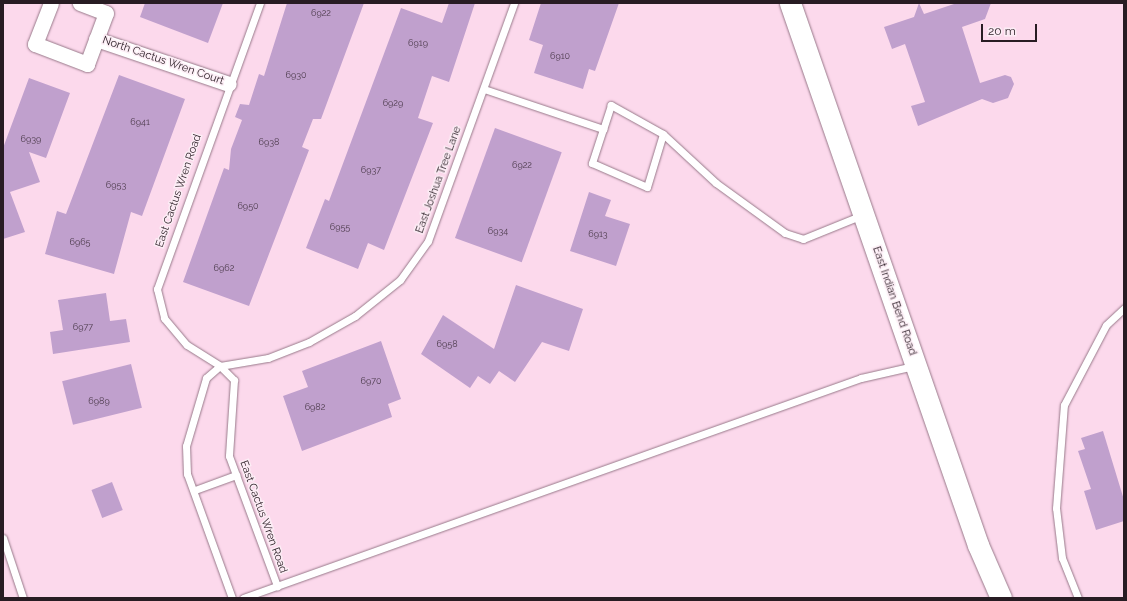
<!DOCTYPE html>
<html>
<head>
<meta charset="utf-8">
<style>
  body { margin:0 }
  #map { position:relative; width:1127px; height:601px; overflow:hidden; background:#fcd9ec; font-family:Raleway,sans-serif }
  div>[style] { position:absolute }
  .building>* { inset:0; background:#c0a0cd; transform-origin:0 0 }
  .roads { filter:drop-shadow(0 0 1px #98798a) drop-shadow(0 0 1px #98798a) }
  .lane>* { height:7px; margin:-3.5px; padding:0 3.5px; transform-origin:3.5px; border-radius:3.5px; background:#fff }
  .street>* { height:15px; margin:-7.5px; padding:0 7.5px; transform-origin:7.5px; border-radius:7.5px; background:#fff }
  .secondary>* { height:21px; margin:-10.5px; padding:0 10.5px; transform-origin:10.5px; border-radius:10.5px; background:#fff }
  span { translate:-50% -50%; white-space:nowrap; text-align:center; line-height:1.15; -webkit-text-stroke:3px #fcedf5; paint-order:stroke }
  .number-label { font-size:9px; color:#4e3d4e }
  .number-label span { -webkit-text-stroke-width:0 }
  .street-label { font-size:11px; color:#281c23 }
  .frame { position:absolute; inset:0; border:4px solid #281c23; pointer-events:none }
  .scale { position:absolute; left:981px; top:24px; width:56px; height:18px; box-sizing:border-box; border:2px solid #281c23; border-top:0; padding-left:5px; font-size:12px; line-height:14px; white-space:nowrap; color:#281c23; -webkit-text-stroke:3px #fcedf5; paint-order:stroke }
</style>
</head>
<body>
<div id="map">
  <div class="building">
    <i style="clip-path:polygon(145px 3px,223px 3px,208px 43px,140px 17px)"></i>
    <i style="clip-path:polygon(287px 3px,364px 3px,321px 119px,313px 119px,302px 147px,309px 150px,249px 306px,183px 282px,224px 168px,229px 170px,231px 149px,242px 120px,235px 117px,240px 104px,249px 105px,259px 74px,264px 76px)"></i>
    <i style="clip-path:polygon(449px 3px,475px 3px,449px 82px,432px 76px,418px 118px,433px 123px,384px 250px,368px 243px,358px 269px,306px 248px,325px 199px,329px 201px,401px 8px,442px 23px)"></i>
    <i style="clip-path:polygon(541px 3px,619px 3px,595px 71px,589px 69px,583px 89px,534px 73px,543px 45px,529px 40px)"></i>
    <i style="clip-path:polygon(919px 3px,924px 14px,957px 3px,991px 3px,985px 19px,962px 27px,980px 83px,1005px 75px,1011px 77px,1014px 84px,1008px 98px,993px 103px,982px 99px,918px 126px,911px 106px,925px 102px,905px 44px,892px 49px,884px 27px,914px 17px)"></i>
    <i style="clip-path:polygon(119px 75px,185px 99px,142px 216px,131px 212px,114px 274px,45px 254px,57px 211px,66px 214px)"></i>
    <i style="clip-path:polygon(29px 78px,70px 93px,46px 158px,29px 152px,40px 182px,10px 192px,25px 232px,3px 239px,3px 148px)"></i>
    <i style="left:495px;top:128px;width:71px;height:117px;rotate:20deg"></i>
    <i style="clip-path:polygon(589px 192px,611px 200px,605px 216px,630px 224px,616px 266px,570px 251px)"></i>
    <i style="clip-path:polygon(516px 285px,583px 309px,569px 351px,542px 342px,515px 382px,499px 371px,490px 384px,478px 376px,470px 388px,421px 354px,443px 315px,494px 349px)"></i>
    <i style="clip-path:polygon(106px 293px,110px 321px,126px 319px,130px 342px,53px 354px,50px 332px,63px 330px,58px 300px)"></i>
    <i style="clip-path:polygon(381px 341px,401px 399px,388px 404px,392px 417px,302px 451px,283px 396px,308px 387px,302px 371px)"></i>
    <i style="left:131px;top:364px;width:45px;height:71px;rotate:76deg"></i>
    <i style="clip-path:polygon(1103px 431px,1124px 500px,1124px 521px,1096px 530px,1084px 491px,1091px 489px,1078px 451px,1085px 449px,1081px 438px)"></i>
    <i style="left:112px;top:482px;width:30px;height:22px;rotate:69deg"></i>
  </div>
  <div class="roads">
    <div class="lane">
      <i style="left:260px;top:3px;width:304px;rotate:109.8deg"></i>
      <i style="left:157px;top:289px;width:30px;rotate:76deg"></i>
      <i style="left:164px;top:318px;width:35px;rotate:50deg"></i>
      <i style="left:187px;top:345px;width:39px;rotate:32deg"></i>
      <i style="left:220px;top:366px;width:49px;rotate:-9.5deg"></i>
      <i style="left:268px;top:358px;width:44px;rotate:-21.3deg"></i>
      <i style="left:309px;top:342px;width:53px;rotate:-29.5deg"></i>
      <i style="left:355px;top:316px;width:58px;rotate:-38.7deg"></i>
      <i style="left:400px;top:280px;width:48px;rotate:-54.3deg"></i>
      <i style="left:428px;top:241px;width:253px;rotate:-70.1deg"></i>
      <i style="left:484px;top:89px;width:126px;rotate:18.6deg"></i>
      <i style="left:603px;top:129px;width:36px;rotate:108deg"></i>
      <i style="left:592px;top:163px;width:60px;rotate:23.6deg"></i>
      <i style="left:647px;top:187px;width:55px;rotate:-73.2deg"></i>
      <i style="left:663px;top:134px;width:60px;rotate:-150.9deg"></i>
      <i style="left:611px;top:105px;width:25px;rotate:108deg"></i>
      <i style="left:663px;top:134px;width:72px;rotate:42.8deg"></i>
      <i style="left:716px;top:183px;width:85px;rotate:35.9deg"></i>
      <i style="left:785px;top:233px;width:19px;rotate:18deg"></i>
      <i style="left:803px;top:239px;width:64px;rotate:-22.1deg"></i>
      <i style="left:195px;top:490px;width:44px;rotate:-20.1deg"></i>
      <i style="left:3px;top:538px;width:63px;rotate:71.6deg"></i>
      <i style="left:232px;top:598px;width:132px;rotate:-109.9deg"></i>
      <i style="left:187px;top:474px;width:28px;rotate:-92deg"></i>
      <i style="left:186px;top:446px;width:71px;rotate:-73.6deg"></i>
      <i style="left:206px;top:378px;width:18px;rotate:-41deg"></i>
      <i style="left:220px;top:366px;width:20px;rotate:45deg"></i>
      <i style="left:234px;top:380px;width:76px;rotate:93.8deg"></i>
      <i style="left:229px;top:456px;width:139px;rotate:69.7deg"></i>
      <i style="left:243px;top:598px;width:656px;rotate:-19.6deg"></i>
      <i style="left:861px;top:378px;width:54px;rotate:-12.8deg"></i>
      <i style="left:1078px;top:598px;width:43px;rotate:-111.8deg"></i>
      <i style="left:1062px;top:558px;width:50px;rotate:-96.8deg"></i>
      <i style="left:1056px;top:508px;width:103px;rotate:-85.6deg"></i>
      <i style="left:1064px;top:405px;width:90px;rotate:-62.3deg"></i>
      <i style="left:1106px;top:325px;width:25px;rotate:-43deg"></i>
    </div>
    <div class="street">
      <i style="left:51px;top:3px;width:44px;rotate:111.3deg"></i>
      <i style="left:35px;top:44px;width:56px;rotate:21deg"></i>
      <i style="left:87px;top:64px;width:54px;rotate:-69.6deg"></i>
      <i style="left:106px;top:13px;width:28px;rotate:-159deg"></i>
      <i style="left:96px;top:39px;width:140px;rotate:18.7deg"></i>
    </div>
    <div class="secondary">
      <i style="left:790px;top:3px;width:574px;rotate:70.87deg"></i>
      <i style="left:978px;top:545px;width:58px;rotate:66.5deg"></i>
    </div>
  </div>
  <div class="number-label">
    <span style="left:321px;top:13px">6922</span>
    <span style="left:418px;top:43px">6919</span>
    <span style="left:560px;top:56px">6910</span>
    <span style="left:296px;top:75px">6930</span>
    <span style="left:393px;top:103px">6929</span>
    <span style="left:140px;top:122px">6941</span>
    <span style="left:31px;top:139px">6939</span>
    <span style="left:269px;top:142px">6938</span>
    <span style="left:522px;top:165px">6922</span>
    <span style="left:371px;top:170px">6937</span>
    <span style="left:116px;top:185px">6953</span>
    <span style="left:248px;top:206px">6950</span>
    <span style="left:340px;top:227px">6955</span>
    <span style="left:498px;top:231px">6934</span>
    <span style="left:598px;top:234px">6913</span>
    <span style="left:80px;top:242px">6965</span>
    <span style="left:224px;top:268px">6962</span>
    <span style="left:83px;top:327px">6977</span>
    <span style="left:447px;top:344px">6958</span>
    <span style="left:371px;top:381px">6970</span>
    <span style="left:99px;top:401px">6989</span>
    <span style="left:315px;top:407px">6982</span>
  </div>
  <div class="street-label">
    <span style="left:163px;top:61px;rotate:19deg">North Cactus Wren Court</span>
    <span style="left:439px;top:180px;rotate:-70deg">East Joshua Tree Lane</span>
    <span style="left:179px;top:191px;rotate:-71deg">East Cactus Wren Road</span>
    <span style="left:894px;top:301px;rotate:71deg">East Indian Bend Road</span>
    <span style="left:263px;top:517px;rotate:70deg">East Cactus Wren Road</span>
  </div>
  <div class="frame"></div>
  <div class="scale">20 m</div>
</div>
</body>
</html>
